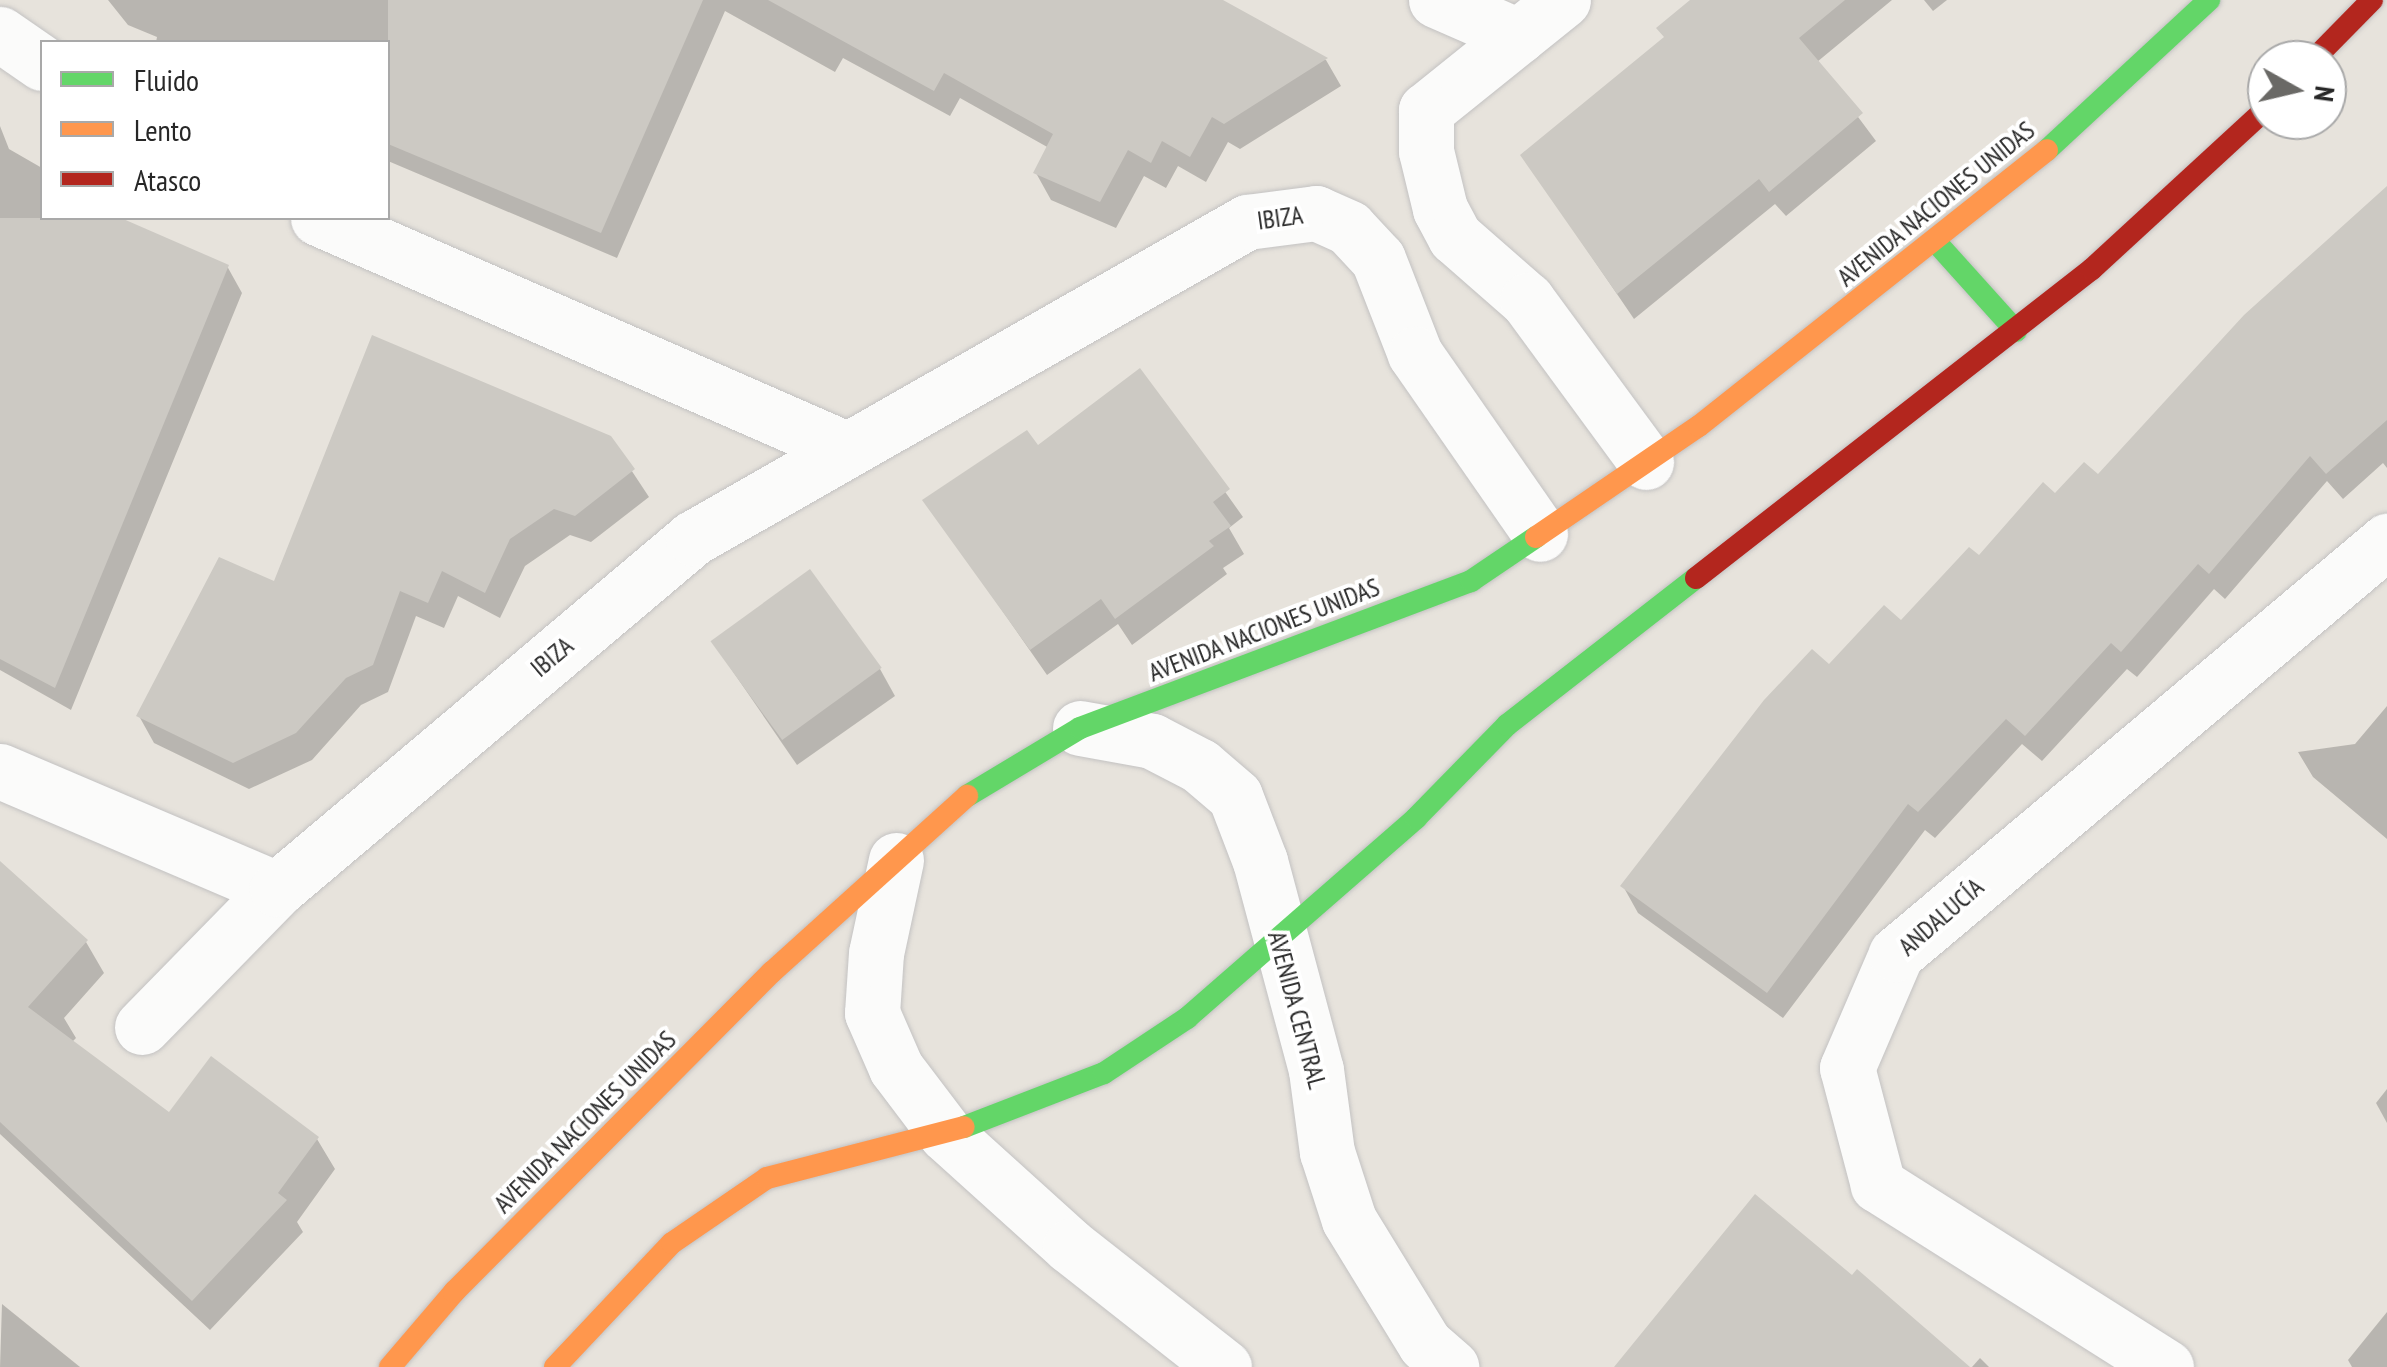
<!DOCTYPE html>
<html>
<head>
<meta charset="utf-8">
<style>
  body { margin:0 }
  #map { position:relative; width:2387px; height:1367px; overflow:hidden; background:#e7e3dc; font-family:"PT Sans Narrow",sans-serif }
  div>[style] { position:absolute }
  .shadow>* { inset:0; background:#0003 }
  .building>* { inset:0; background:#ccc9c3; transform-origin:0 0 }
  .roads { filter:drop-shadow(0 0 2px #c3c2c2) drop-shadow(0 0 2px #c3c2c2) }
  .street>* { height:55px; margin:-27.5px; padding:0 27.5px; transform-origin:27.5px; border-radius:27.5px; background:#fbfbfa }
  .fast>* { height:22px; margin:-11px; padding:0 11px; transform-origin:11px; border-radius:11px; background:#63d668 }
  .slow>* { height:22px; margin:-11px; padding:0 11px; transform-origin:11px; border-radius:11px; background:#ff974d }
  .jam>* { height:22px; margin:-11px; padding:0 11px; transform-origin:11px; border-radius:11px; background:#b3261e }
  span { translate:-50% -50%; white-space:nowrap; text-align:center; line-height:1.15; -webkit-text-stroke:8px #fff; paint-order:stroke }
  .street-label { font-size:25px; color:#272727 }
  .legend { position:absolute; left:40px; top:40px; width:350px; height:180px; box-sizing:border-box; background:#fff; border:2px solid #a9a9a9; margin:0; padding:12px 18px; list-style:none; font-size:30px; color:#272727 }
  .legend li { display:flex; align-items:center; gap:20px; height:50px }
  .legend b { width:50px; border:2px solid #a9a9a9 }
  .north { position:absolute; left:2247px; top:40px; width:100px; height:100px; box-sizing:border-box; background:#fff; border:2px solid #a9a9a9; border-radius:50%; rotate:98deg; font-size:28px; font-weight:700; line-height:40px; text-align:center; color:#272727 }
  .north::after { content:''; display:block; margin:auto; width:35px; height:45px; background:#6a6966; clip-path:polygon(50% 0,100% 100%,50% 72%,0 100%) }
</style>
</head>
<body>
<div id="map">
  <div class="shadow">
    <i style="clip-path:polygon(108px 0,1218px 0,1326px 60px,1341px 86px,1240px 149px,1228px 142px,1206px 182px,1178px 166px,1166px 188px,1144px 176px,1116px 228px,1051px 200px,1036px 173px,1049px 148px,960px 98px,950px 116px,843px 58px,835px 72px,725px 11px,617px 258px,388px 161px,388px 42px,156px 42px,157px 37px,128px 25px)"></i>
    <i style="clip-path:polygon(1695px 0,1892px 0,1817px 62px,1876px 141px,1786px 216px,1775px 204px,1634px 319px,1523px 156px,1665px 39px)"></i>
    <i style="clip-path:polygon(1924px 0,1947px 0,1933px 11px)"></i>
    <i style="clip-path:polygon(0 126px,9px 149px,42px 168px,42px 218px,115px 218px,227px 266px,242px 293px,71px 710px,0 670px)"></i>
    <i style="clip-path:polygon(2387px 213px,2387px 468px,2383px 463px,2343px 499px,2327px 481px,2225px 599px,2214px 589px,2137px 677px,2127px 669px,2042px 761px,2022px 744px,1935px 838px,1925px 830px,1783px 1018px,1638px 913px,1623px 886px,1829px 668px,1901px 624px,2055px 496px,2098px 478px)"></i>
    <i style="clip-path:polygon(1140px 372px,1243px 517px,1229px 528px,1244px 554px,1223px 568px,1227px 574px,1132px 645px,1118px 624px,1047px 675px,926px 501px,1037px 448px)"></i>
    <i style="clip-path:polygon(610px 438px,649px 497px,591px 542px,570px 535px,525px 566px,500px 618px,458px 596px,444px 628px,416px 616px,388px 692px,361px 705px,312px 760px,249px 789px,154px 743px,139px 716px,275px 584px)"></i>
    <i style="clip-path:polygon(712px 641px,880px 669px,895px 696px,797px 765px)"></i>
    <i style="clip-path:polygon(2387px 706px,2387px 839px,2313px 777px,2298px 752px,2355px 744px)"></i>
    <i style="clip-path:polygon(0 865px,86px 942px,104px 973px,64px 1018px,76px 1038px,71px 1043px,169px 1115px,317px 1139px,335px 1169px,297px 1222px,303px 1232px,210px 1330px,0 1134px)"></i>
    <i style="clip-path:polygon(2387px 1089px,2387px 1123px,2376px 1103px)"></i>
    <i style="clip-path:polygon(2px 1304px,80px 1367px,0 1367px)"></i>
    <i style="clip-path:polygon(2387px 1312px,2387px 1367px,2352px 1367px,2348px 1360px)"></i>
    <i style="clip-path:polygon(1980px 1358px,1989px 1367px,1972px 1367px)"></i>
  </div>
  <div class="building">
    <i style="clip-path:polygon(388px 0,703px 0,601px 233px,388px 144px)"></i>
    <i style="clip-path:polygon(768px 0,1223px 0,1328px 58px,1224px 124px,1212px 117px,1190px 157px,1162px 141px,1151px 163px,1128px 150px,1100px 202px,1033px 173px,1053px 134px,944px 73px,934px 91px)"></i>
    <i style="clip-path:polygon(1690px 0,1845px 0,1799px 38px,1863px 113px,1769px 192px,1759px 179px,1617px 294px,1520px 155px,1664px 37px,1656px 28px)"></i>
    <i style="clip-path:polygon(2387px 186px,2387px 420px,2326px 474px,2310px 456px,2209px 574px,2198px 564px,2121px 652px,2111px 643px,2025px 736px,2006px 719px,1918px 812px,1908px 804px,1767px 993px,1620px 886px,1764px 700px,1812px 649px,1829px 664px,1884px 605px,1901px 620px,1969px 547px,1979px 555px,2043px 482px,2055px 493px,2084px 462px,2098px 474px,2244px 315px)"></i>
    <i style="clip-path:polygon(0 218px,121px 218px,229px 265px,55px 688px,0 659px)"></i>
    <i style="clip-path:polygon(372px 335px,611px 436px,635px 469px,575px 516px,554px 509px,510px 539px,485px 593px,442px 571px,428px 603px,400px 591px,373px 665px,346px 678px,296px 733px,233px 763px,136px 716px,219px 557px,274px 581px)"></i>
    <i style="clip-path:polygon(1140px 368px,1230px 489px,1213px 502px,1231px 526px,1209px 541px,1214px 546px,1115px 619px,1101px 599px,1030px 650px,922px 500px,1027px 430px,1038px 445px)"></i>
    <i style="left:810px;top:569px;width:122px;height:123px;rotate:54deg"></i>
    <i style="clip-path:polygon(0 861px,88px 940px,28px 1007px,169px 1112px,211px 1056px,319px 1137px,278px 1193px,287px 1200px,192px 1301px,0 1122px)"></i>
    <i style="clip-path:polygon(1755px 1194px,1852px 1275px,1857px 1269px,1970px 1367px,1614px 1367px)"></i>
  </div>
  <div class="roads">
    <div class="street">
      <i style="left:1436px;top:0;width:90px;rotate:23.7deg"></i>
      <i style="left:1563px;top:0;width:176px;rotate:141.2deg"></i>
      <i style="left:1426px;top:110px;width:41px;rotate:90deg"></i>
      <i style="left:1426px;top:151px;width:60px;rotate:76.4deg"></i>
      <i style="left:1440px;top:209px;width:32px;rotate:62deg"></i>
      <i style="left:1455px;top:237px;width:96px;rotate:41.2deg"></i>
      <i style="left:1527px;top:300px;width:201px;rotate:53.7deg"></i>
      <i style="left:0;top:34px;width:51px;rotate:34.6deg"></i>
      <i style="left:318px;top:218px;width:574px;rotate:23.62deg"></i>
      <i style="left:1080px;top:728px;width:73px;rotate:10.2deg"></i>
      <i style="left:1152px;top:741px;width:54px;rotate:27.5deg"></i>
      <i style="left:1200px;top:766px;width:46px;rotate:40.6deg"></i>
      <i style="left:1235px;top:796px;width:70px;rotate:69deg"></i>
      <i style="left:1260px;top:861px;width:216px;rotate:75deg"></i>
      <i style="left:1316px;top:1070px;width:83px;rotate:82.4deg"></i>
      <i style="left:1327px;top:1152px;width:71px;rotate:72.1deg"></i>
      <i style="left:1349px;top:1220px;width:145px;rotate:58.5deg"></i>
      <i style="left:1425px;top:1344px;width:35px;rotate:41deg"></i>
      <i style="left:0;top:771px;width:301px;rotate:23.1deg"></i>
      <i style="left:896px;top:860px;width:95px;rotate:102.1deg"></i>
      <i style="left:876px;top:953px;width:60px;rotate:93.8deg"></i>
      <i style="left:872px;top:1013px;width:60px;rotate:66.4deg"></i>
      <i style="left:896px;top:1068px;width:83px;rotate:52.9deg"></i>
      <i style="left:946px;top:1134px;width:167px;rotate:42.1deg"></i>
      <i style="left:1070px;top:1246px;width:196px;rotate:38.2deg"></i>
      <i style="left:142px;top:1027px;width:193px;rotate:-45.6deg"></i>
      <i style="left:277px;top:889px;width:544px;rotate:-40.16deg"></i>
      <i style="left:693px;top:538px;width:638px;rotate:-29.7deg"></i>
      <i style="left:1247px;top:222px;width:70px;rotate:-7.4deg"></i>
      <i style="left:1316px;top:213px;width:36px;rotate:24deg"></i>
      <i style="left:1349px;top:228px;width:42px;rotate:46.9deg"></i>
      <i style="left:1378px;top:259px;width:102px;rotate:68.7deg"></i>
      <i style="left:1415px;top:354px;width:219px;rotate:55.2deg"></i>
      <i style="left:2166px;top:1367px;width:341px;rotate:-147.7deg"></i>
      <i style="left:1878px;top:1185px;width:121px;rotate:-104.8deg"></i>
      <i style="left:1847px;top:1068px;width:124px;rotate:-66.7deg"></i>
      <i style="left:1896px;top:954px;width:642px;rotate:-40.07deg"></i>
    </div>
    <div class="fast">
      <i style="left:2047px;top:150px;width:221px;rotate:-42.8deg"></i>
      <i style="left:1935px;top:241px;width:121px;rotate:48deg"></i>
      <i style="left:967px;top:796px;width:132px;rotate:-31deg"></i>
      <i style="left:1080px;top:728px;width:418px;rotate:-20.6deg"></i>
      <i style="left:1471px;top:581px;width:78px;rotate:-34.1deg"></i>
      <i style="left:964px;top:1127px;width:150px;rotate:-21.1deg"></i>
      <i style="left:1104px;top:1073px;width:100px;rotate:-33.5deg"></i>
      <i style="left:1187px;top:1018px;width:304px;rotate:-41.1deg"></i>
      <i style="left:1416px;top:818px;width:130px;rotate:-45.6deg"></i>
      <i style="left:1507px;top:725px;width:239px;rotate:-37.9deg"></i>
    </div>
    <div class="slow">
      <i style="left:1536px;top:537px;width:197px;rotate:-34.3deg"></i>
      <i style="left:1699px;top:426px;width:444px;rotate:-38.4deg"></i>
      <i style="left:390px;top:1367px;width:99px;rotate:-49.5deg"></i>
      <i style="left:454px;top:1292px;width:451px;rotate:-45.2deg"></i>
      <i style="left:772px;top:972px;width:263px;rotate:-42.1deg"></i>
      <i style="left:555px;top:1367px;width:170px;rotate:-46.7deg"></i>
      <i style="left:672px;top:1243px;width:115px;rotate:-34.4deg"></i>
      <i style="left:767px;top:1178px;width:203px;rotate:-14.5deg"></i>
    </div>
    <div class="jam">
      <i style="left:2313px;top:60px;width:84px;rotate:-45.5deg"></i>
      <i style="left:1696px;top:578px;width:502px;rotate:-37.97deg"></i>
      <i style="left:2092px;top:269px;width:238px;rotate:-42.6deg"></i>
    </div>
  </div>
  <div class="street-label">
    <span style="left:1936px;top:204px;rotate:-39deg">AVENIDA NACIONES UNIDAS</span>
    <span style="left:1280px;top:218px;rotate:-8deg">IBIZA</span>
    <span style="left:1264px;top:630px;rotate:-21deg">AVENIDA NACIONES UNIDAS</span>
    <span style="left:552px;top:657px;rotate:-40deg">IBIZA</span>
    <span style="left:1941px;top:917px;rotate:-41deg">ANDALUCÍA</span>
    <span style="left:1297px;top:1010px;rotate:75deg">AVENIDA CENTRAL</span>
    <span style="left:585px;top:1122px;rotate:-45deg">AVENIDA NACIONES UNIDAS</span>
  </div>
  <ul class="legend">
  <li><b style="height:12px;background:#63d668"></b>Fluido</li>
  <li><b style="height:12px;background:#ff974d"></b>Lento</li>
  <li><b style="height:12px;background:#b3261e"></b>Atasco</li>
  </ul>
  <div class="north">N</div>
</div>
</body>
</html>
